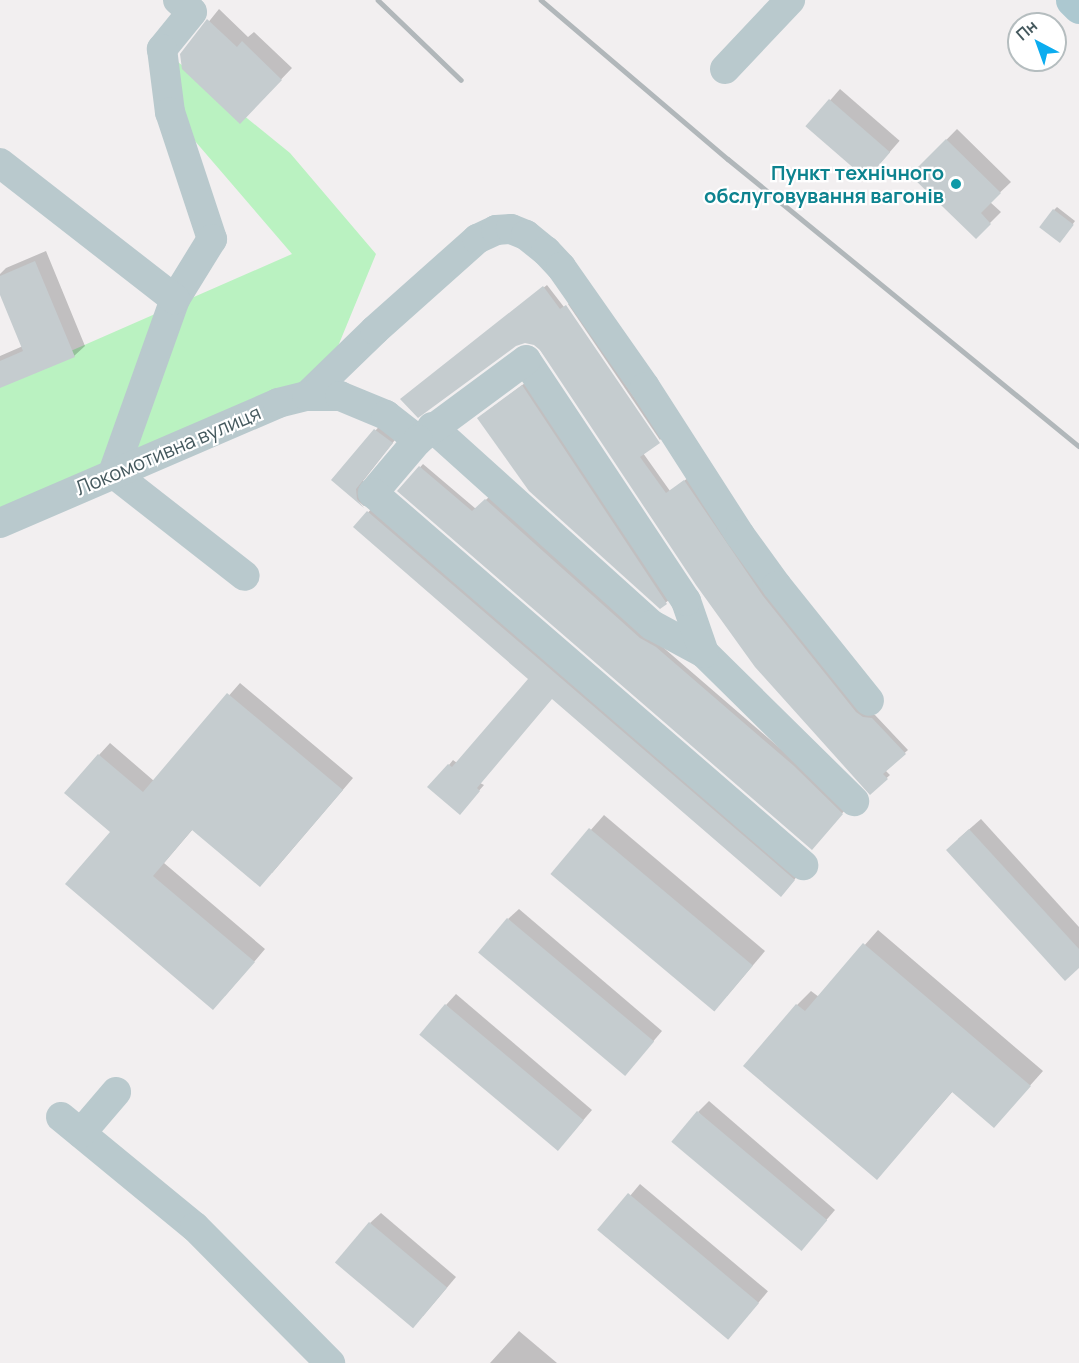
<!DOCTYPE html>
<html>
<head>
<meta charset="utf-8">
<style>
  body { margin:0 }
  #map { position:relative; width:1079px; height:1363px; overflow:hidden; background:#f2eff0; font-family:Manrope,sans-serif }
  div>[style] { position:absolute }
  .green>* { inset:0; background:#baf2c1 }
  .shadow>* { inset:0; background:#0003; transform-origin:0 0 }
  .building>* { inset:0; background:#c5cccf; transform-origin:0 0 }
  .minor>* { height:30px; margin:-15px; padding:0 15px; transform-origin:15px; border-radius:15px; background:#b9c9cd }
  .major>* { height:33px; margin:-16.5px; padding:0 16.5px; transform-origin:16.5px; border-radius:16.5px; background:#acc8d0 }
  .rail>* { height:4.5px; margin:-2.25px; padding:0 2.25px; transform-origin:2.25px; border-radius:2.25px; background:#b1b7ba }
  .dots>* { width:16px; height:16px; translate:-50% -50%; box-sizing:border-box; border:3px solid #fff; border-radius:50% }
  span { translate:-50% -50%; white-space:nowrap; text-align:center; line-height:1.15; -webkit-text-stroke:4.5px #fff; paint-order:stroke }
  .culture-label { font-size:20px; color:#0d838f; font-weight:700 }
  .right { translate:-100% -50%; text-align:right }
  .street-label { font-size:20px; color:#45595e }
  .north { position:absolute; left:1007px; top:12px; width:60px; height:60px; box-sizing:border-box; background:#fff; border:2px solid #b5bdbf; border-radius:50%; rotate:319deg; font-size:16px; font-weight:700; line-height:24px; text-align:center; color:#45595e }
  .north::after { content:''; display:block; margin:auto; width:21px; height:27px; background:#0bacef; clip-path:polygon(50% 0,100% 100%,50% 72%,0 100%) }
</style>
</head>
<body>
<div id="map">
  <div class="green">
    <i style="clip-path:polygon(162px 49px,290px 153px,376px 254px,327px 373px,0 522px,0 382px,292px 254px,170px 112px)"></i>
  </div>
  <div class="shadow">
    <i style="clip-path:polygon(219px 9px,248px 37px,254px 32px,292px 68px,250px 112px,182px 55px)"></i>
    <i style="left:840px;top:89px;width:79px;height:50px;rotate:41deg"></i>
    <i style="clip-path:polygon(957px 129px,1011px 182px,990px 202px,1001px 212px,976px 237px,912px 175px)"></i>
    <i style="clip-path:polygon(1057px 207px,1075px 221px,1063px 238px,1054px 210px)"></i>
    <i style="clip-path:polygon(46px 251px,85px 346px,74px 356px,0 387px,0 356px,23px 346px,0 291px,0 274px,6px 268px)"></i>
    <i style="clip-path:polygon(547px 285px,564px 307px,643px 453px,670px 491px,688px 478px,867px 715px,875px 715px,908px 750px,885px 770px,890px 775px,870px 793px,535px 343px,525px 341px,405px 396px)"></i>
    <i style="clip-path:polygon(570px 303px,662px 438px,660px 440px,568px 304px)"></i>
    <i style="clip-path:polygon(525px 383px,669px 600px,660px 607px,482px 415px)"></i>
    <i style="clip-path:polygon(382px 423px,398px 436px,363px 481px,363px 492px,370px 500px,364px 506px,333px 480px)"></i>
    <i style="clip-path:polygon(423px 464px,476px 509px,489px 497px,797px 763px,845px 810px,815px 845px,399px 491px)"></i>
    <i style="clip-path:polygon(373px 507px,799px 874px,785px 891px,552px 698px,480px 783px,484px 785px,464px 808px,449px 765px,453px 760px,457px 763px,530px 678px,355px 527px)"></i>
    <i style="clip-path:polygon(240px 683px,353px 778px,272px 873px,193px 829px,164px 863px,265px 949px,225px 996px,112px 832px,99px 755px,110px 743px,154px 781px)"></i>
    <i style="clip-path:polygon(604px 815px,765px 951px,727px 996px,553px 873px)"></i>
    <i style="clip-path:polygon(981px 819px,1079px 927px,1079px 966px,958px 839px)"></i>
    <i style="clip-path:polygon(519px 909px,662px 1031px,634px 1064px,508px 919px)"></i>
    <i style="clip-path:polygon(878px 930px,1043px 1071px,994px 1126px,953px 1091px,877px 1178px,745px 1066px,797px 1005px,811px 991px,819px 997px)"></i>
    <i style="clip-path:polygon(456px 994px,592px 1110px,568px 1138px,446px 1005px)"></i>
    <i style="clip-path:polygon(709px 1101px,835px 1210px,810px 1239px,698px 1112px)"></i>
    <i style="left:640px;top:1184px;width:167px;height:62px;rotate:40deg"></i>
    <i style="clip-path:polygon(381px 1213px,456px 1277px,423px 1316px,370px 1223px)"></i>
    <i style="clip-path:polygon(519px 1331px,557px 1363px,490px 1363px)"></i>
  </div>
  <div class="building">
    <i style="clip-path:polygon(207px 19px,237px 47px,242px 41px,282px 80px,240px 124px,182px 69px,180px 54px)"></i>
    <i style="left:829px;top:99px;width:81px;height:36px;rotate:41deg"></i>
    <i style="clip-path:polygon(946px 139px,1001px 193px,981px 213px,991px 224px,976px 239px,910px 175px)"></i>
    <i style="left:1053px;top:209px;width:26px;height:23px;rotate:37deg"></i>
    <i style="clip-path:polygon(35px 261px,75px 357px,0 388px,0 361px,23px 351px,0 295px,0 276px)"></i>
    <i style="clip-path:polygon(543px 286px,560px 309px,566px 305px,660px 443px,640px 457px,666px 493px,684px 480px,763px 596px,856px 712px,863px 717px,872px 718px,906px 754px,883px 774px,888px 779px,870px 795px,755px 667px,696px 585px,540px 350px,534px 345px,525px 343px,516px 346px,418px 418px,400px 399px)"></i>
    <i style="clip-path:polygon(522px 385px,667px 604px,660px 609px,529px 491px,477px 418px)"></i>
    <i style="clip-path:polygon(374px 429px,393px 443px,356px 489px,357px 499px,364px 508px,331px 480px)"></i>
    <i style="clip-path:polygon(419px 466px,472px 511px,485px 499px,640px 638px,656px 647px,794px 766px,843px 814px,812px 850px,397px 491px)"></i>
    <i style="clip-path:polygon(367px 511px,795px 880px,781px 897px,552px 699px,477px 788px,480px 791px,460px 815px,427px 787px,448px 764px,452px 767px,528px 679px,353px 527px)"></i>
    <i style="clip-path:polygon(227px 693px,343px 790px,260px 887px,192px 830px,153px 876px,255px 962px,213px 1010px,65px 884px,110px 832px,64px 793px,98px 754px,143px 792px)"></i>
    <i style="left:589px;top:828px;width:214px;height:60px;rotate:40deg"></i>
    <i style="clip-path:polygon(969px 829px,1079px 949px,1079px 968px,1065px 981px,946px 850px)"></i>
    <i style="left:507px;top:918px;width:192px;height:45px;rotate:40deg"></i>
    <i style="clip-path:polygon(863px 943px,1031px 1086px,994px 1128px,952px 1092px,877px 1180px,743px 1066px,796px 1004px,805px 1011px)"></i>
    <i style="left:445px;top:1004px;width:181px;height:40px;rotate:40deg"></i>
    <i style="left:697px;top:1111px;width:170px;height:40px;rotate:40deg"></i>
    <i style="left:628px;top:1193px;width:171px;height:48px;rotate:40deg"></i>
    <i style="left:369px;top:1222px;width:102px;height:53px;rotate:40deg"></i>
  </div>
  <div class="minor">
    <i style="left:178px;top:0;width:18px;rotate:41deg"></i>
    <i style="left:192px;top:12px;width:48px;rotate:129deg"></i>
    <i style="left:162px;top:49px;width:64px;rotate:82.8deg"></i>
    <i style="left:170px;top:112px;width:134px;rotate:71.7deg"></i>
    <i style="left:212px;top:239px;width:70px;rotate:121.7deg"></i>
    <i style="left:175px;top:299px;width:185px;rotate:109.6deg"></i>
    <i style="left:113px;top:473px;width:167px;rotate:38deg"></i>
    <i style="left:725px;top:69px;width:95px;rotate:-46.7deg"></i>
    <i style="left:0;top:163px;width:222px;rotate:37.9deg"></i>
    <i style="left:307px;top:396px;width:95px;rotate:-44.1deg"></i>
    <i style="left:375px;top:330px;width:137px;rotate:-41.7deg"></i>
    <i style="left:477px;top:239px;width:21px;rotate:-25deg"></i>
    <i style="left:496px;top:230px;width:15px;rotate:-4deg"></i>
    <i style="left:511px;top:229px;width:16px;rotate:22deg"></i>
    <i style="left:526px;top:235px;width:26px;rotate:39deg"></i>
    <i style="left:546px;top:251px;width:22px;rotate:47deg"></i>
    <i style="left:561px;top:267px;width:146px;rotate:55deg"></i>
    <i style="left:645px;top:387px;width:176px;rotate:57.3deg"></i>
    <i style="left:740px;top:535px;width:63px;rotate:54deg"></i>
    <i style="left:777px;top:586px;width:147px;rotate:51.3deg"></i>
    <i style="left:432px;top:427px;width:296px;rotate:42deg"></i>
    <i style="left:652px;top:625px;width:59px;rotate:28.3deg"></i>
    <i style="left:704px;top:653px;width:211px;rotate:44.6deg"></i>
    <i style="left:0;top:523px;width:303px;rotate:-23.3deg"></i>
    <i style="left:278px;top:403px;width:30px;rotate:-14deg"></i>
    <i style="left:307px;top:396px;width:33px"></i>
    <i style="left:340px;top:396px;width:50px;rotate:22.4deg"></i>
    <i style="left:386px;top:415px;width:41px;rotate:38deg"></i>
    <i style="left:704px;top:653px;width:55px;rotate:-109.1deg"></i>
    <i style="left:686px;top:601px;width:289px;rotate:-123.6deg"></i>
    <i style="left:526px;top:360px;width:134px;rotate:143.5deg"></i>
    <i style="left:418px;top:440px;width:70px;rotate:130.3deg"></i>
    <i style="left:373px;top:493px;width:569px;rotate:40.86deg"></i>
    <i style="left:61px;top:1117px;width:173px;rotate:39.4deg"></i>
    <i style="left:195px;top:1227px;width:192px;rotate:45.2deg"></i>
    <i style="left:81px;top:1133px;width:54px;rotate:-49.5deg"></i>
  </div>
  <div class="major">
    <i style="left:1072px;top:0;width:10px;rotate:45deg"></i>
  </div>
  <div class="rail">
    <i style="left:378px;top:0;width:115px;rotate:43.9deg"></i>
    <i style="left:541px;top:0;width:245px;rotate:40.4deg"></i>
    <i style="left:728px;top:159px;width:453px;rotate:39.3deg"></i>
  </div>
  <div class="dots">
    <i style="left:956px;top:184px;background:#0f9aa8"></i>
  </div>
  <div class="culture-label">
    <span class="right" style="left:944px;top:184px">Пункт технічного<br>обслуговування вагонів</span>
  </div>
  <div class="street-label">
    <span style="left:168px;top:450px;rotate:-23deg">Локомотивна вулиця</span>
  </div>
  <div class="north">Пн</div>
</div>
</body>
</html>
